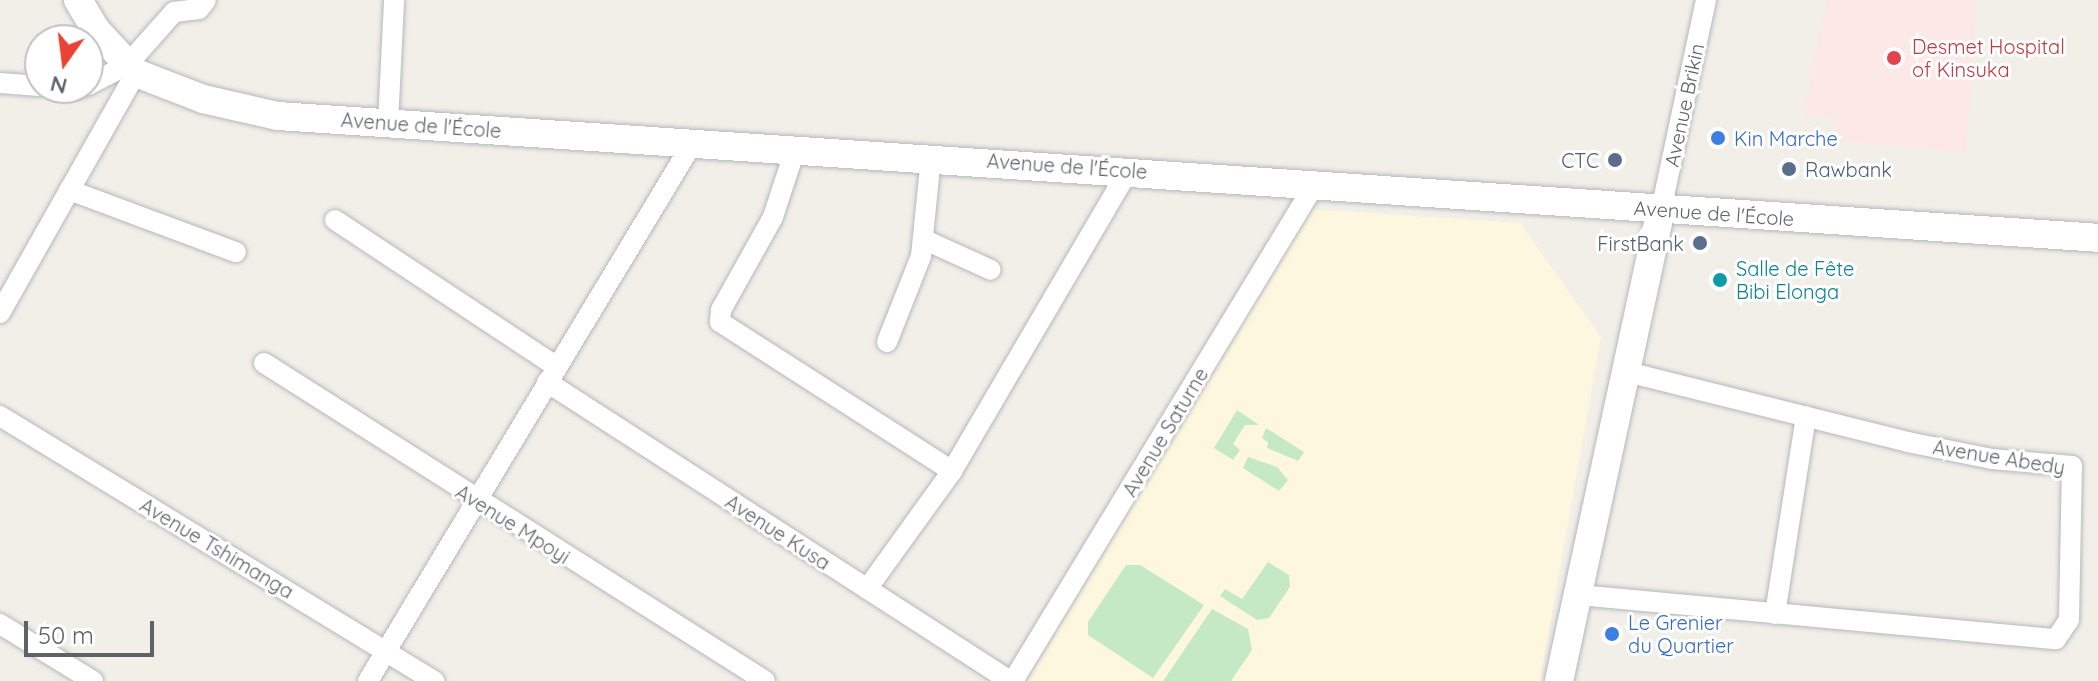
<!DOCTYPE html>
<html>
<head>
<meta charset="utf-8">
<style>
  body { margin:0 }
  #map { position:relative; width:2098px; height:681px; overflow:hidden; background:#f1efe8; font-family:Quicksand,sans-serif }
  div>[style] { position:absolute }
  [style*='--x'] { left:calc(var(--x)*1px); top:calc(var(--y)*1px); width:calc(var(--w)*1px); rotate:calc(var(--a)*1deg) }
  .commercial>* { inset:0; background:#fef7e0 }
  .medical>* { inset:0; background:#fce8e6 }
  .green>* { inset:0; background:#c5e8c5 }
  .roads { filter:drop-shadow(0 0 2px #b5b8bc) drop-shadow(0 0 2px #b5b8bc) }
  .street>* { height:20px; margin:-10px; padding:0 10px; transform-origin:10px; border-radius:10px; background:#fff }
  .secondary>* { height:28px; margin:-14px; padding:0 14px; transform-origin:14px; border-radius:14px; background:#fff }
  .dots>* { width:22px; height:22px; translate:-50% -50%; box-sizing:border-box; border:4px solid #fff; border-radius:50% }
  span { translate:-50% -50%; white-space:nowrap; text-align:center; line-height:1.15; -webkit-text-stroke:6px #fff; paint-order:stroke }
  .health-label { font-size:20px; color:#be3a42 }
  .left { translate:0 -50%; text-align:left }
  .street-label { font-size:20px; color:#5f6368 }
  .shop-label { font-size:20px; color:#366cbe }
  .service-label { font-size:20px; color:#4e5e75 }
  .right { translate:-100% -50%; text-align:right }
  .culture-label { font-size:20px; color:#0d838f }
  .north { position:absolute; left:24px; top:24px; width:80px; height:80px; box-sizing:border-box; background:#fff; border:2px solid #bfc1c3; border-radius:50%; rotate:194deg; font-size:22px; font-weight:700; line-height:32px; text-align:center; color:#5f6368 }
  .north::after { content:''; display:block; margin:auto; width:28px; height:36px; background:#ea4335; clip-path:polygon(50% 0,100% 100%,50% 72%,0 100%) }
  .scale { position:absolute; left:24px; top:621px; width:130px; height:36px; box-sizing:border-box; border:4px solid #5f6368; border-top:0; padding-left:10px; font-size:24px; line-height:28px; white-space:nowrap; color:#5f6368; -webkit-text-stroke:6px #fff; paint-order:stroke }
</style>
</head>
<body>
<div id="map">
  <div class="commercial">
    <div style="clip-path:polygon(1311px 209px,1520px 223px,1601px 337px,1540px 681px,1026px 681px)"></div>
  </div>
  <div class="medical">
    <div style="clip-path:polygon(1826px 0,1977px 0,1966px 153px,1839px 141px,1836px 118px,1803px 116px)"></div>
  </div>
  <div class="green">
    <div style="clip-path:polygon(1237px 410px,1259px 425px,1245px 425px,1233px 444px,1240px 450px,1233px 460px,1214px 448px)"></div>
    <div style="clip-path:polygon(1266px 428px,1304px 452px,1298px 461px,1267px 448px,1268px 442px,1262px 438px)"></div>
    <div style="clip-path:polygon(1248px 457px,1277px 467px,1288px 480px,1279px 491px,1243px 468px)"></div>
    <div style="clip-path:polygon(1268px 562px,1289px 575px,1290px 587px,1269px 618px,1257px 620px,1220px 596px,1225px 589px,1242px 599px)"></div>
    <div style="clip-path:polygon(1126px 565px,1140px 565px,1204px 605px,1153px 678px,1088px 635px,1088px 622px)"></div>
    <div style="clip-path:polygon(1212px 609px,1248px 629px,1252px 650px,1231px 681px,1163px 681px)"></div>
  </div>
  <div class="roads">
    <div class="street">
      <div style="--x:0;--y:83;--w:40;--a:4.3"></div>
      <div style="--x:88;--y:85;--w:44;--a:-27.1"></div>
      <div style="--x:127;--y:65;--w:71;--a:-48.4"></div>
      <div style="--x:174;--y:12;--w:25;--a:-7"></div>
      <div style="--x:199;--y:9;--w:11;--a:-52"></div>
      <div style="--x:62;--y:88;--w:19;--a:0"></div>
      <div style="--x:388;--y:124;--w:124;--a:-87.2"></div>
      <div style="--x:795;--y:150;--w:71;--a:108.2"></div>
      <div style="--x:773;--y:217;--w:107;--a:119.2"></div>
      <div style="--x:721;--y:310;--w:12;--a:95"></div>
      <div style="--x:720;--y:322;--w:276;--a:32.7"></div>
      <div style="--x:69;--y:190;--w:178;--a:20.4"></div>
      <div style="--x:1661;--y:210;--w:215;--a:-77.9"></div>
      <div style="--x:335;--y:220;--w:266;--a:33.5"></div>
      <div style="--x:925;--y:240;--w:72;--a:24.4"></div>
      <div style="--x:0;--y:313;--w:276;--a:-60.5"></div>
      <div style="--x:887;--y:342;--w:92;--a:-68.4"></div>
      <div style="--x:921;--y:256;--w:99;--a:-84.2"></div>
      <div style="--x:264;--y:363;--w:593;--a:32.4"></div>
      <div style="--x:547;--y:382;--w:551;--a:32.85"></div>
      <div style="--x:0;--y:416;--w:509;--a:31.41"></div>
      <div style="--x:867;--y:589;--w:145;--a:-54.2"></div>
      <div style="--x:952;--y:471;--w:348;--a:-59.6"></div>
      <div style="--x:1579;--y:595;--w:479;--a:5.3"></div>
      <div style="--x:2056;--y:639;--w:23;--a:-56"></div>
      <div style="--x:2069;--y:620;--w:154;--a:-88.9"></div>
      <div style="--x:2072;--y:466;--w:80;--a:-175"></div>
      <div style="--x:1992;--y:459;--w:86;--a:-168.6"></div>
      <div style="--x:1908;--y:442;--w:290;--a:-166"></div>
      <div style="--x:1775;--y:614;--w:200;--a:-81.1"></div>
      <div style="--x:0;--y:624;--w:109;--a:31.5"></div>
      <div style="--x:368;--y:681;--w:627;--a:-58.9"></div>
      <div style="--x:1013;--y:681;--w:584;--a:-58.73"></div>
    </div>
    <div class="secondary">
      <div style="--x:78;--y:0;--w:35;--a:59"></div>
      <div style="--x:96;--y:30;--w:59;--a:47.1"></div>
      <div style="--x:136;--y:73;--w:72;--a:21.2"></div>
      <div style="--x:203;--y:99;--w:77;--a:12.8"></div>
      <div style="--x:278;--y:116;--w:1824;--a:3.83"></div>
      <div style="--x:1559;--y:681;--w:482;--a:-77.8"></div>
    </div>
  </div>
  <div class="dots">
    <div style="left:1894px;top:58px;background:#e0444e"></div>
    <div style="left:1718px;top:138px;background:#3f7fe0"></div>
    <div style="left:1615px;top:160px;background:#5c6f8a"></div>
    <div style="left:1789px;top:169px;background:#5c6f8a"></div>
    <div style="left:1700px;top:243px;background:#5c6f8a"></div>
    <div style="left:1720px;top:280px;background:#0f9aa8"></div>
    <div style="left:1612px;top:634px;background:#3f7fe0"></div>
  </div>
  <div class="health-label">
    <span class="left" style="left:1912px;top:58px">Desmet Hospital<br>of Kinsuka</span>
  </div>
  <div class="street-label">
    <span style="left:1684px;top:105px;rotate:-78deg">Avenue Brikin</span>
    <span style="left:421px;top:125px;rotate:4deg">Avenue de l'École</span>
    <span style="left:1067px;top:166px;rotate:4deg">Avenue de l'École</span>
    <span style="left:1714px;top:213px;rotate:4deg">Avenue de l'École</span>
    <span style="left:1165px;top:432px;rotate:-59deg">Avenue Saturne</span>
    <span style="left:1999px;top:457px;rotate:9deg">Avenue Abedy</span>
    <span style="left:513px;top:524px;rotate:32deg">Avenue Mpoyi</span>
    <span style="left:778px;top:532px;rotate:33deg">Avenue Kusa</span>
    <span style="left:217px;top:548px;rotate:31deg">Avenue Tshimanga</span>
  </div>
  <div class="shop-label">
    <span class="left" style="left:1734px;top:138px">Kin Marche</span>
    <span class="left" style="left:1628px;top:634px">Le Grenier<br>du Quartier</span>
  </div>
  <div class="service-label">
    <span class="right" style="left:1599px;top:160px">CTC</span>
    <span class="left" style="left:1805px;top:169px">Rawbank</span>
    <span class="right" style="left:1684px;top:243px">FirstBank</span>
  </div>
  <div class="culture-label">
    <span class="left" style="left:1736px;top:280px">Salle de Fête<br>Bibi Elonga</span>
  </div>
  <div class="north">N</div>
  <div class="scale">50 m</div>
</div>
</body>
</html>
